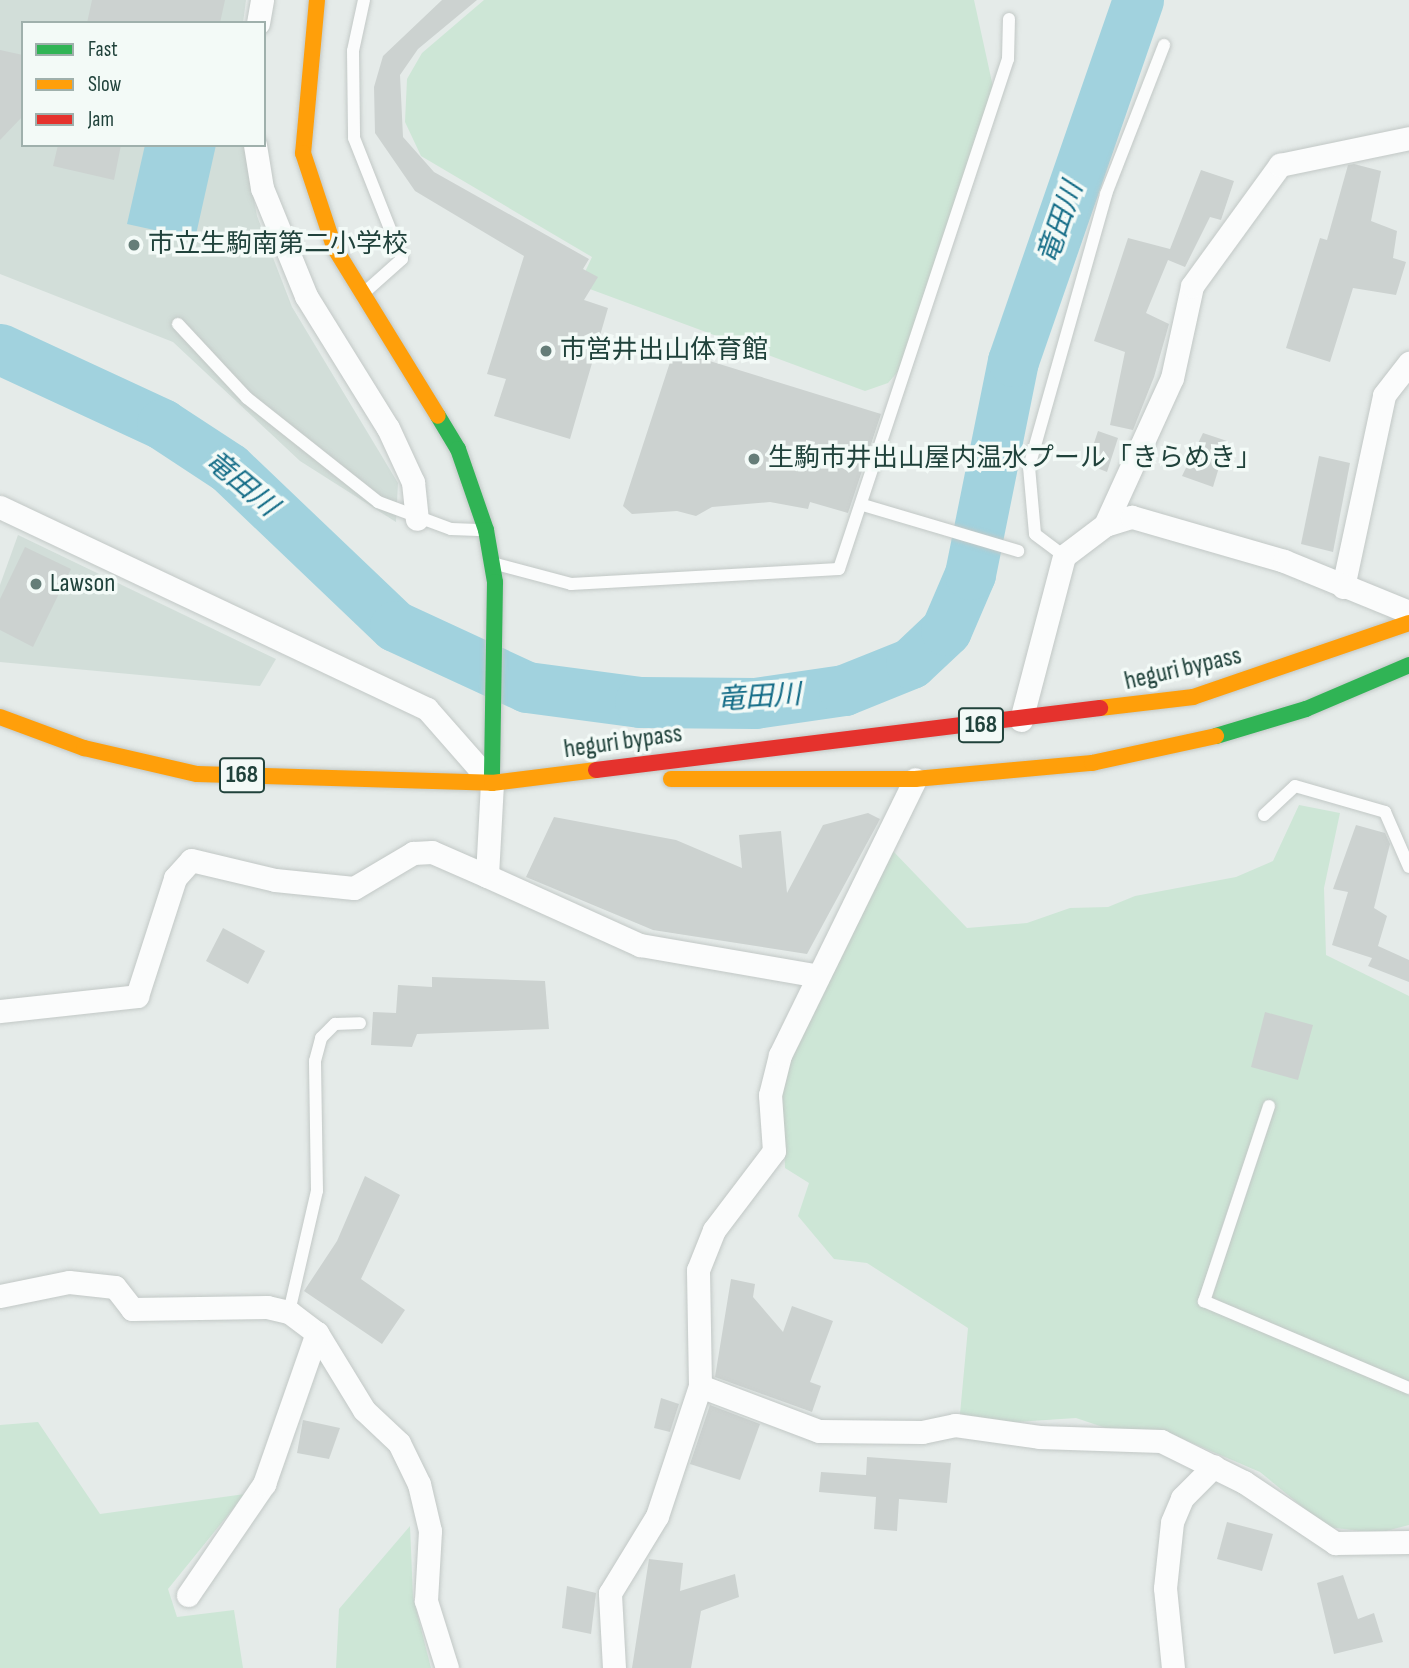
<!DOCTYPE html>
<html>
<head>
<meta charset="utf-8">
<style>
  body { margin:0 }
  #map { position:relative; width:1409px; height:1668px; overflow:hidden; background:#e5ebe9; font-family:"Sofia Sans Condensed","Noto Sans JP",sans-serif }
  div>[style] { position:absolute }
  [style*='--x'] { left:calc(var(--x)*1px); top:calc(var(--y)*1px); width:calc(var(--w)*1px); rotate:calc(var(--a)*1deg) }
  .built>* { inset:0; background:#d2ded9 }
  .green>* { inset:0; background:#cde6d6 }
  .water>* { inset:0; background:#a1d2de }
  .river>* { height:51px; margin:-25.5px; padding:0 25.5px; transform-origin:25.5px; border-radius:25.5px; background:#a1d2de }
  .building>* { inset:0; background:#ccd2d0 }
  .roads { filter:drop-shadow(0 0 2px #c2c8c6) drop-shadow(0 0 2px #c2c8c6) }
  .lane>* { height:12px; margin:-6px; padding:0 6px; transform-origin:6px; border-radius:6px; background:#fbfcfc }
  .street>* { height:23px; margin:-11.5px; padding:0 11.5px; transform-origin:11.5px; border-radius:11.5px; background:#fbfcfc }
  .fast>* { height:16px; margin:-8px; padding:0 8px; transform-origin:8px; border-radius:8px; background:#30b455 }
  .slow>* { height:16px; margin:-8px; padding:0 8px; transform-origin:8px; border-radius:8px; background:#ff9f0a }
  .jam>* { height:16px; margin:-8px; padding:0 8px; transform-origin:8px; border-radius:8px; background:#e5322d }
  .dots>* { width:19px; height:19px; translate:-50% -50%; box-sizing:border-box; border:4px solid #f3faf7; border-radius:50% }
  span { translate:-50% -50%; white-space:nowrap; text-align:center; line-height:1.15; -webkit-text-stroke:7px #f3faf7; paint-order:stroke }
  .shield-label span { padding:2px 5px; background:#f3faf7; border:2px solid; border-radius:5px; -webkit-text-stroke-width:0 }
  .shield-label { font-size:24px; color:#20423b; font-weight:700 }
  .poi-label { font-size:26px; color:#20423b }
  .left { translate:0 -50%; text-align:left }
  .street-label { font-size:26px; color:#20423b }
  .water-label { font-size:28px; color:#126b86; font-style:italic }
  .legend { position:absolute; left:21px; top:21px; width:245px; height:126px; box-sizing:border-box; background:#f3faf7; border:2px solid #9fb0ac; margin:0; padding:9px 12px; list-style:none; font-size:21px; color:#20423b }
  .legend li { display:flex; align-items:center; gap:14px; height:35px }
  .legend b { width:35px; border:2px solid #9fb0ac }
</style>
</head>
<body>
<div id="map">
  <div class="built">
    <div style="clip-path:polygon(0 0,246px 0,243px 23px,23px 23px,23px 145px,244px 145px,257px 216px,292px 307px,398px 483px,396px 522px,300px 461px,173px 342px,0 274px)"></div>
    <div style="clip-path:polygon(18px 535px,276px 659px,260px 686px,0 662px,0 585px)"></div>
  </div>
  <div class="green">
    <div style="clip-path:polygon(484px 0,974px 0,995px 96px,901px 368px,888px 383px,865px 391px,579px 285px,592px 257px,421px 156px,405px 122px,407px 79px,422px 53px)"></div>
    <div style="clip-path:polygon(1299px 805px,1340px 813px,1324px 888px,1326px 955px,1409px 996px,1409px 1525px,1378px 1533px,1327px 1527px,1260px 1472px,1164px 1431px,1115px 1431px,1076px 1418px,1001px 1423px,960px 1414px,968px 1328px,867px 1263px,834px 1259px,798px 1216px,809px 1183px,785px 1168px,782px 1087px,801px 1024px,892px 850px,967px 928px,1027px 923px,1070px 908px,1108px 907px,1135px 896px,1236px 877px,1273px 861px)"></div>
    <div style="clip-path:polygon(38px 1422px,100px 1514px,245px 1494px,168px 1589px,177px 1617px,234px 1610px,243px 1668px,0 1668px,0 1425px)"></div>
    <div style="clip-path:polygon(410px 1526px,413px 1597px,431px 1668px,336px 1668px,339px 1609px)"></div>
  </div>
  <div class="water">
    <div style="clip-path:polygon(145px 145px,216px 145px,195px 239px,127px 224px)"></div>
  </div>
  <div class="river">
    <div style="--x:0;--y:349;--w:179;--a:24.8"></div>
    <div style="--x:162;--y:424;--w:80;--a:33.3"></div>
    <div style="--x:229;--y:468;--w:229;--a:43.6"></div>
    <div style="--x:395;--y:626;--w:145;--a:24.8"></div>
    <div style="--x:527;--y:687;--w:114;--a:7.6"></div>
    <div style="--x:640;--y:702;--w:115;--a:0.5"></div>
    <div style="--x:755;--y:703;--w:90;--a:-8.3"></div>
    <div style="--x:844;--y:690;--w:72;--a:-21.9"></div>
    <div style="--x:911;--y:663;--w:48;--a:-43.3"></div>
    <div style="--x:946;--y:630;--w:61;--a:-66.8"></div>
    <div style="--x:970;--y:574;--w:217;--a:-78.6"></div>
    <div style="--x:1013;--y:361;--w:382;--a:-70.9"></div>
  </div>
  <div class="building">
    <div style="clip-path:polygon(92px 0,225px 0,220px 23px,87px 23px)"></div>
    <div style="clip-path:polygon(442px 0,477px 0,418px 49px,400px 75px,403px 137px,434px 172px,589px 259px,583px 269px,598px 277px,584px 300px,608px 308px,570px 439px,494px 416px,506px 379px,487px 374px,524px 256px,415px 191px,375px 133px,374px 87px,383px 56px)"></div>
    <div style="clip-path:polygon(0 50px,23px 55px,23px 116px,0 140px)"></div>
    <div style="clip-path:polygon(58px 145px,121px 145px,114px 180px,53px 166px)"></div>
    <div style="clip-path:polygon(1354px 164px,1381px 171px,1371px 221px,1397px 231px,1393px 258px,1406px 262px,1396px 295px,1353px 288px,1330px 362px,1286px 348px,1320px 238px,1327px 240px,1348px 165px)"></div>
    <div style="clip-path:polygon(1201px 170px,1234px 181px,1221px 220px,1210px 217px,1185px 267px,1168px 260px,1146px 313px,1169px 324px,1154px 377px,1133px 430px,1110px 425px,1125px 352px,1094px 341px,1128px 238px,1170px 249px)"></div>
    <div style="clip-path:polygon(674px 350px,881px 414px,848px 513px,810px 502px,808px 509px,770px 502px,712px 507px,696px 516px,677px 511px,632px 514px,623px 506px)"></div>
    <div style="clip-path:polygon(1098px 431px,1118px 438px,1107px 472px,1087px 464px)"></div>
    <div style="clip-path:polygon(1203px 433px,1227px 441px,1213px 487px,1182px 476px)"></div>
    <div style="clip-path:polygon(1319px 456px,1350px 463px,1333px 552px,1301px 544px)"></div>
    <div style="clip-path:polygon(25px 547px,71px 569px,33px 647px,0 630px,0 599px)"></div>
    <div style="clip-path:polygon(868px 813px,880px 819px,807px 954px,653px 930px,526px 877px,554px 817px,676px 840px,742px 868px,739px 835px,781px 831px,787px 893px,823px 825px)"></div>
    <div style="clip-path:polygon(1356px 825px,1385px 833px,1390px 844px,1374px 908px,1387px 916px,1378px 946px,1409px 960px,1409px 982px,1368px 966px,1372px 958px,1332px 945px,1348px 892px,1333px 889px)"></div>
    <div style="clip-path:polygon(223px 928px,265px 951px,248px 984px,206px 961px)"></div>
    <div style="clip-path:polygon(432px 977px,545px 981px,549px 1029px,417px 1034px,412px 1047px,371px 1045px,373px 1012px,396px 1013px,398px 985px,432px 987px)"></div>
    <div style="clip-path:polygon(1265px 1012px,1313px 1025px,1298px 1080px,1251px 1067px)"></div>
    <div style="clip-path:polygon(365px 1176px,400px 1195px,361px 1279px,405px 1310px,382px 1344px,304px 1291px,337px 1241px)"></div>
    <div style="clip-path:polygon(731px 1279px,755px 1284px,753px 1297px,783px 1332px,792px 1306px,833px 1321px,810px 1382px,821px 1386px,812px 1412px,715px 1377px)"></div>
    <div style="clip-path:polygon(661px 1398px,679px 1404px,670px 1432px,654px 1428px)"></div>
    <div style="clip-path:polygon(710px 1405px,760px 1424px,740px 1480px,690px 1464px)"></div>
    <div style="clip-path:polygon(303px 1420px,340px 1428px,329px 1459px,297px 1453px)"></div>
    <div style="clip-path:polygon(867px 1457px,951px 1463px,947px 1503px,899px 1499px,897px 1531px,874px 1529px,876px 1497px,819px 1492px,821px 1472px,866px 1475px)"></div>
    <div style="clip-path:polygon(1227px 1522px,1273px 1534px,1262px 1571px,1217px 1559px)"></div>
    <div style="clip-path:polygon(649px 1559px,683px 1563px,680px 1591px,735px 1574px,739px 1597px,701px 1611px,691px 1668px,632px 1668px)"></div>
    <div style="clip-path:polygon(1343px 1575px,1358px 1619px,1374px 1613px,1383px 1642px,1334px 1654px,1317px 1583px)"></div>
    <div style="clip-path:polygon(567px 1586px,596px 1593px,591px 1634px,562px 1628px)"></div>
  </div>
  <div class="roads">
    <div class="lane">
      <div style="--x:364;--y:0;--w:52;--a:102.2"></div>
      <div style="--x:353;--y:51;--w:87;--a:89.3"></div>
      <div style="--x:354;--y:138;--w:130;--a:68.4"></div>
      <div style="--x:402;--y:259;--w:50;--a:138.3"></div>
      <div style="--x:178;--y:324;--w:101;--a:47"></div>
      <div style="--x:247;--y:398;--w:167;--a:38.4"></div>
      <div style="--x:378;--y:502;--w:78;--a:20.3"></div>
      <div style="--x:451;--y:529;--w:34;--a:2"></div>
      <div style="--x:863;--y:505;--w:162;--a:16.5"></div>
      <div style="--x:1064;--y:556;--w:36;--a:-143"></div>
      <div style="--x:1035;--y:534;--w:67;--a:-95.1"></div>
      <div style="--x:1029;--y:467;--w:284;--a:-74.2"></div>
      <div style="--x:1106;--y:194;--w:160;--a:-68.7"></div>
      <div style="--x:496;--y:564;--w:78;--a:14.9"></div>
      <div style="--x:571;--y:584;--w:268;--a:-3.2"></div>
      <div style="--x:839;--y:569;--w:537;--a:-71.67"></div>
      <div style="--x:1008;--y:59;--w:40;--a:-88.6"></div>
      <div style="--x:1264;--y:815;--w:42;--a:-43.1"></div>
      <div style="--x:1295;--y:786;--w:94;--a:16.1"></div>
      <div style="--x:1385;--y:812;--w:60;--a:66.4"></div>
      <div style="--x:1269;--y:1106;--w:206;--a:108.4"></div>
      <div style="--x:1204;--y:1301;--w:223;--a:23"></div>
      <div style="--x:289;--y:1312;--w:124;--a:-77"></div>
      <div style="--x:317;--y:1191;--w:130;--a:-90.9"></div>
      <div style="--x:315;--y:1061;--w:24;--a:-75"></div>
      <div style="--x:321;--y:1038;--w:20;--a:-45"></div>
      <div style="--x:335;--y:1024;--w:25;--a:-2"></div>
    </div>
    <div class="street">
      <div style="--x:258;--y:23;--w:23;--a:-80"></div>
      <div style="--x:255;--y:145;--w:44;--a:80.8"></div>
      <div style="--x:262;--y:188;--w:117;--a:67.8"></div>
      <div style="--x:306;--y:296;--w:155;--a:58.2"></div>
      <div style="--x:388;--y:428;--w:60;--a:65.2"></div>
      <div style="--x:413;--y:482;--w:37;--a:84"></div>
      <div style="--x:0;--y:507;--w:472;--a:25.3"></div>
      <div style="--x:427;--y:709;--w:98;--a:48.7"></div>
      <div style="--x:492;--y:783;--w:93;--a:93.1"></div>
      <div style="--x:487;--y:876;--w:168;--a:24.3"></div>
      <div style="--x:640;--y:945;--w:177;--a:9.8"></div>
      <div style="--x:1105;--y:525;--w:162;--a:-65.5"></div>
      <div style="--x:1172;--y:378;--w:94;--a:-77.7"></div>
      <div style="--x:1192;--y:286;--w:150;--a:-54"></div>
      <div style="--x:1280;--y:165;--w:132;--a:-11.8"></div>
      <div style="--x:1343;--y:587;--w:196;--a:-77.9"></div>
      <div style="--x:1384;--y:395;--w:41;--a:-52"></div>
      <div style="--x:1021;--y:720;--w:170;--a:-75.3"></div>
      <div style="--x:1064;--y:556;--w:51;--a:-37.1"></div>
      <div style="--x:1105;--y:525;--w:28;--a:-17"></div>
      <div style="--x:1132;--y:517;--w:158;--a:16.1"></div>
      <div style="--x:1284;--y:561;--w:135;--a:22.2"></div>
      <div style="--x:0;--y:1011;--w:138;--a:-6.2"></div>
      <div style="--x:137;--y:996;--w:124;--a:-72.1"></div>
      <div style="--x:175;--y:878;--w:24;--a:-48"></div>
      <div style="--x:191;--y:860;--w:86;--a:13.4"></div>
      <div style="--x:275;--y:880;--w:79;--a:5.8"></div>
      <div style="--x:354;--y:888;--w:69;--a:-30.7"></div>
      <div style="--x:413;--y:853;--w:19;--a:-3"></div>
      <div style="--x:432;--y:852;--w:60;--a:23.6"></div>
      <div style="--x:0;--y:1296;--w:70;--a:-11.5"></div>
      <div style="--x:69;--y:1282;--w:46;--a:6.2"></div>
      <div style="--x:115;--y:1287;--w:28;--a:52"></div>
      <div style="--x:132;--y:1309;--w:135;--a:-0.8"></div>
      <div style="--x:267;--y:1307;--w:23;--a:13"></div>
      <div style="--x:289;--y:1312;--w:35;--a:37"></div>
      <div style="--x:317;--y:1333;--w:90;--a:58.6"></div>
      <div style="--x:364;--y:1410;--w:48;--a:43.3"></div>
      <div style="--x:399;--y:1443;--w:46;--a:64"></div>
      <div style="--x:419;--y:1484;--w:48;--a:76.8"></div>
      <div style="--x:430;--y:1531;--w:70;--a:93.3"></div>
      <div style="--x:426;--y:1601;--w:70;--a:72.6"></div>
      <div style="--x:700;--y:1386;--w:127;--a:20.7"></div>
      <div style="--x:819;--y:1431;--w:103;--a:0.6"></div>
      <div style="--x:922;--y:1432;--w:34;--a:-12"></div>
      <div style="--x:955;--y:1425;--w:85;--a:8.1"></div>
      <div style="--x:1039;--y:1437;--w:122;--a:1.9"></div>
      <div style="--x:1161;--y:1441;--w:93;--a:26.3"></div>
      <div style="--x:1244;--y:1482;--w:110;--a:33.8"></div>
      <div style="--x:1335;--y:1543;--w:74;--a:-0.8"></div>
      <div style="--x:188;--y:1595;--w:135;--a:-55.6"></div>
      <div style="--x:264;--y:1484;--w:160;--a:-70.7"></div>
      <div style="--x:614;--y:1668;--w:75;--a:-93.1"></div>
      <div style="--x:610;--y:1593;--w:90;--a:-58.6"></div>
      <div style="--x:657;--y:1516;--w:137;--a:-71.7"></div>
      <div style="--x:700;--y:1386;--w:116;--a:-91"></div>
      <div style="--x:698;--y:1270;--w:43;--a:-68.2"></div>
      <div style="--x:714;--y:1230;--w:99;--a:-52.8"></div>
      <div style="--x:774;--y:1151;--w:56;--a:-94.1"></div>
      <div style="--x:770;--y:1095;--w:41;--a:-76"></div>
      <div style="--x:780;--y:1055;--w:307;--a:-63.9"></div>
      <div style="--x:1173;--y:1668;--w:80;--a:-95.7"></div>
      <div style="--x:1165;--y:1588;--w:66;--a:-83.9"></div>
      <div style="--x:1172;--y:1522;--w:26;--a:-67"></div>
      <div style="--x:1182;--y:1498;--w:45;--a:-45"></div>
    </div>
    <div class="fast">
      <div style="--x:438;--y:416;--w:39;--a:59"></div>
      <div style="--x:458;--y:449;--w:86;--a:70.9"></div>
      <div style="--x:486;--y:530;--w:53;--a:80.2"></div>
      <div style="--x:495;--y:582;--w:201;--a:90.9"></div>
      <div style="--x:1216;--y:736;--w:94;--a:-16.7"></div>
      <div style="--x:1306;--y:709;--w:112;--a:-23.1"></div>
    </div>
    <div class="slow">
      <div style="--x:317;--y:0;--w:154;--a:95.2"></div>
      <div style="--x:303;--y:153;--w:99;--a:71.7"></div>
      <div style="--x:334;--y:247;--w:198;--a:58.4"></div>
      <div style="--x:1100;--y:708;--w:94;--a:-6.7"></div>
      <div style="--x:1193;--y:697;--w:228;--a:-18.9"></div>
      <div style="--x:0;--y:717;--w:90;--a:20.3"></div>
      <div style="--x:84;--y:748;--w:116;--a:13"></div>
      <div style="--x:197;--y:774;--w:295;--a:1.7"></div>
      <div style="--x:492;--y:783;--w:105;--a:-7.1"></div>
      <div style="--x:671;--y:779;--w:244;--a:0"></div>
      <div style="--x:915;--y:779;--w:178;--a:-5.2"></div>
      <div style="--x:1092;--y:763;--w:127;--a:-12.3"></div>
    </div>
    <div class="jam">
      <div style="--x:596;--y:770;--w:508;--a:-7.01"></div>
    </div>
  </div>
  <div class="dots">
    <div style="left:134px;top:245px;background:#657d78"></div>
    <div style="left:546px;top:351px;background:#657d78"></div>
    <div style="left:754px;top:459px;background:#657d78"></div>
    <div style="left:36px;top:584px;background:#657d78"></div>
  </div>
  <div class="shield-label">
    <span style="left:981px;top:725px">168</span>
    <span style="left:242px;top:775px">168</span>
  </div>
  <div class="poi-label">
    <span class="left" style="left:148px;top:245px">市立生駒南第二小学校</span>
    <span class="left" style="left:560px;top:351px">市営井出山体育館</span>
    <span class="left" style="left:768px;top:459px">生駒市井出山屋内温水プール「きらめき」</span>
    <span class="left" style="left:50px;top:584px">Lawson</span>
  </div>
  <div class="street-label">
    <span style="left:1183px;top:669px;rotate:-13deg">heguri bypass</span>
    <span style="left:623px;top:742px;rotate:-8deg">heguri bypass</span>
  </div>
  <div class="water-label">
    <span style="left:1061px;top:223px;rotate:-71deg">竜田川</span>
    <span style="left:241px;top:484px;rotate:40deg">竜田川</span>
    <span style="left:759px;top:698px;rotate:-4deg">竜田川</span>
  </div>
  <ul class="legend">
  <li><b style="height:9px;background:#30b455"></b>Fast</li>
  <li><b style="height:9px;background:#ff9f0a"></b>Slow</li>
  <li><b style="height:9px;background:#e5322d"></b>Jam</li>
  </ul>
</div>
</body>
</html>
